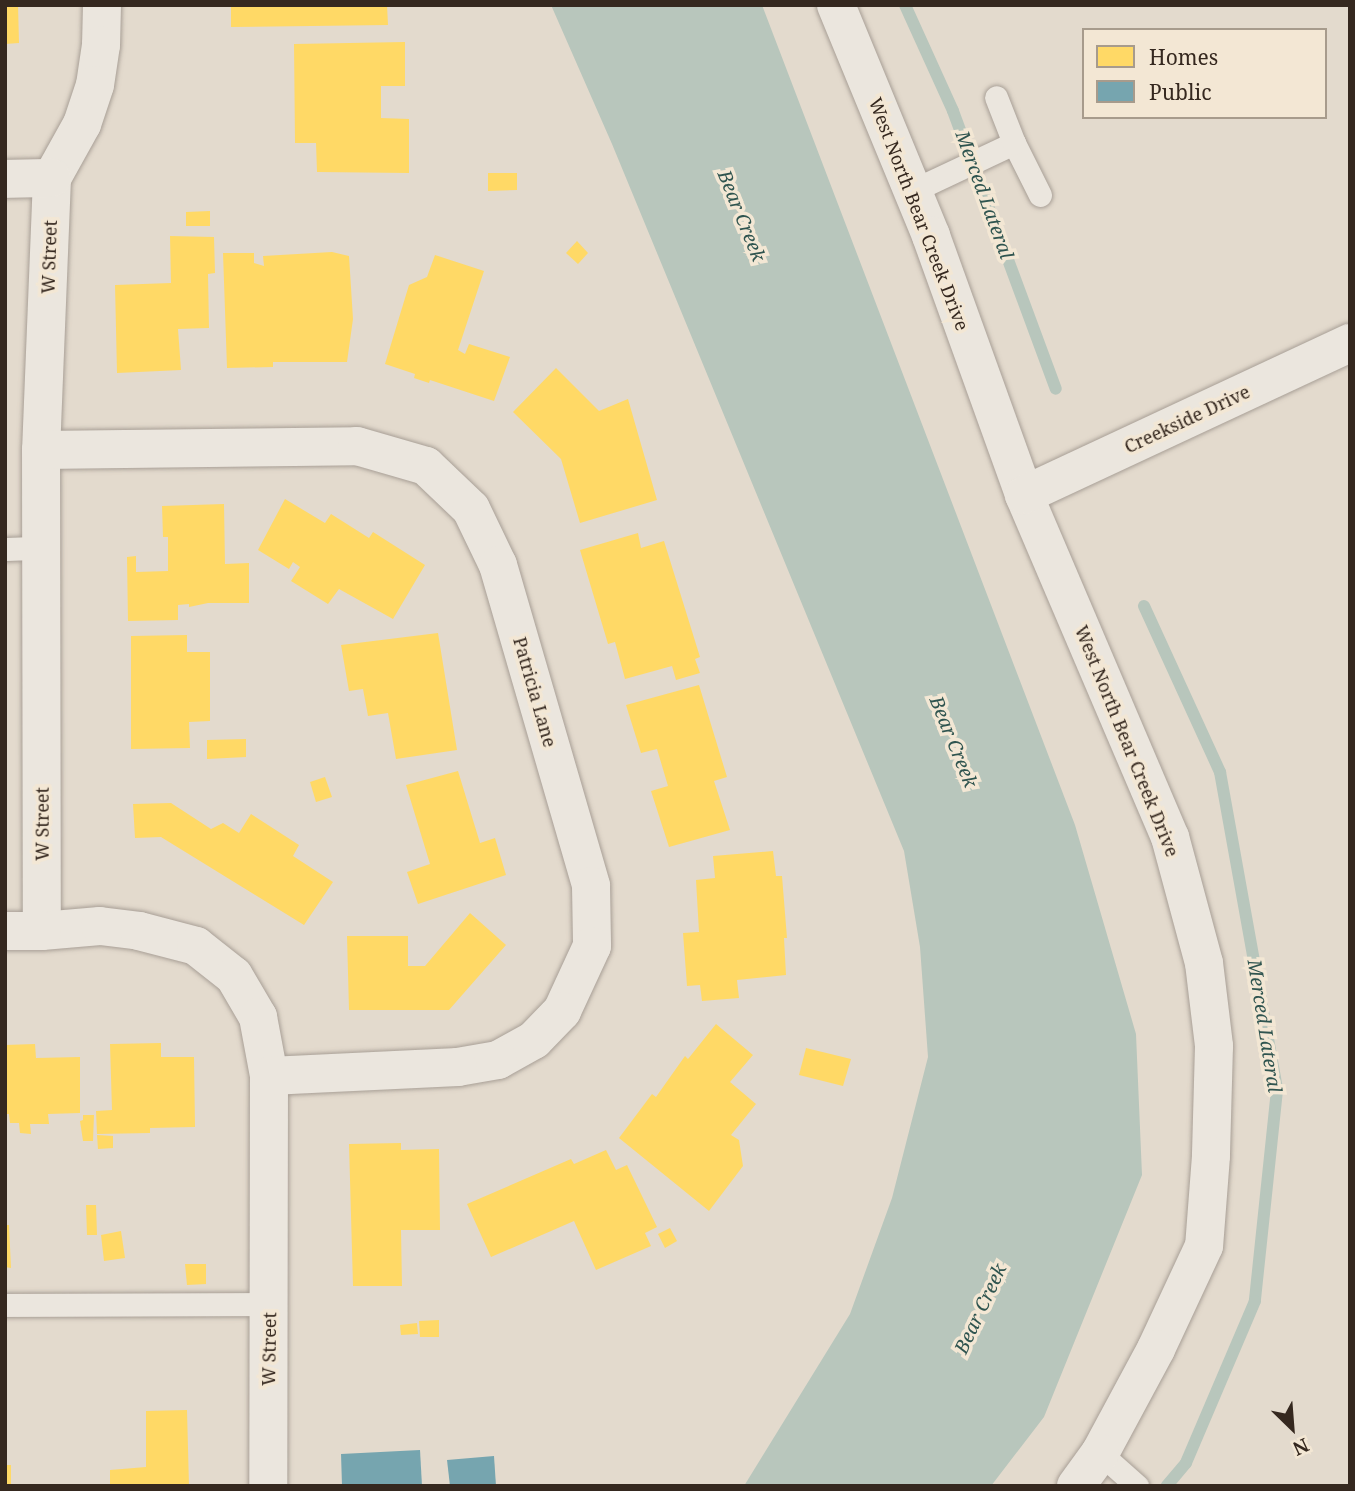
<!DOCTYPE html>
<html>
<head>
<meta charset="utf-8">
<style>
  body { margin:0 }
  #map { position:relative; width:1355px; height:1491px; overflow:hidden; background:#e3dacd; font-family:"Noto Serif",serif }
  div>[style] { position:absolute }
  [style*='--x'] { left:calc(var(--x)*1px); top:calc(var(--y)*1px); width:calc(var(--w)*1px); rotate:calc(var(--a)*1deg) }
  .water>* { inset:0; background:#b8c6bc }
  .homes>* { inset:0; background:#ffd966 }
  .public>* { inset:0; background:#76a5af }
  .stream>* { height:12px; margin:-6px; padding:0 6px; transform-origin:6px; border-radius:6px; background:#b8c6bc }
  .roads { filter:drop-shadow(0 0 2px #a89f96) drop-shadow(0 0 2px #a89f96) }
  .lane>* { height:23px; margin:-11.5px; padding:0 11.5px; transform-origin:11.5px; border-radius:11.5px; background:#ebe6de }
  .street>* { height:38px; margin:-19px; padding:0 19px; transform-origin:19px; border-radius:19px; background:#ebe6de }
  span { translate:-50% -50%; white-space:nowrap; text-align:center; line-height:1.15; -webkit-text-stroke:7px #f3e7d4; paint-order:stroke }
  .street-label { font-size:18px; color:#35281f }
  .water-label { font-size:19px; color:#2f544f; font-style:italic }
  .frame { position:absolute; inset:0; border:7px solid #35281f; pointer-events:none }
  .legend { position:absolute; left:1082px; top:28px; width:245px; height:91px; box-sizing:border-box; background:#f3e7d4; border:2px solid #a79b8c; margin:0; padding:9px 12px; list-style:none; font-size:21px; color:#35281f }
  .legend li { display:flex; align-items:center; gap:14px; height:35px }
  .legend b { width:35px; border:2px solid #a79b8c }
  .north { position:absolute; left:1257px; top:1393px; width:70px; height:70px; -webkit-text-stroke:5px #f3e7d4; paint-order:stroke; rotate:155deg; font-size:19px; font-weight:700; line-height:28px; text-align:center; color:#35281f }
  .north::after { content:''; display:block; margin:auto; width:24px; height:32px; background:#35281f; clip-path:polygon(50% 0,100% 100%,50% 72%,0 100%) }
</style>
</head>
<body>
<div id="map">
  <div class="water">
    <div style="clip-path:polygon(551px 5px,762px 5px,1075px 825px,1136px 1034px,1142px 1175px,1044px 1417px,991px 1486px,744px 1486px,850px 1314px,892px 1198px,928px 1057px,920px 947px,904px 851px,612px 144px)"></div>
  </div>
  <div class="homes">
    <div style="clip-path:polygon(5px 5px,18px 5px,19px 43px,5px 44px)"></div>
    <div style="clip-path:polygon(231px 5px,387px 5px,388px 25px,231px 27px)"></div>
    <div style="clip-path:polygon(405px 42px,405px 86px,381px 86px,381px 118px,409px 119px,409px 173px,317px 172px,316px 143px,295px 143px,294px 44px)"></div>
    <div style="clip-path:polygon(488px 173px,517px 173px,517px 190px,488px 191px)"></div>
    <div style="clip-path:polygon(210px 211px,210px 226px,186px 226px,186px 212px)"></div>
    <div style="clip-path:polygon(170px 236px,214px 237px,215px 273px,208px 274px,209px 328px,178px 329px,181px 370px,117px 373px,115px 285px,171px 283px)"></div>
    <div style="clip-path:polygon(577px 241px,588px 253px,578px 264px,566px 253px)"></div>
    <div style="clip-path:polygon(332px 252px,349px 256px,353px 319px,347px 362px,273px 362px,273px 367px,227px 368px,223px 253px,254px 253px,254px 263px,264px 266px,263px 256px)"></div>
    <div style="clip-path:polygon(435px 255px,484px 271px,458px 350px,465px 354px,469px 344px,510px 357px,494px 401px,430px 380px,429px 383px,414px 378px,415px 374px,385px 364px,409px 285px,427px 277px)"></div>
    <div style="clip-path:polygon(556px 368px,599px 411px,628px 399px,657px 500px,580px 523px,561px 459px,513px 412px)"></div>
    <div style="clip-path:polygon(285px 499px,325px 523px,331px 514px,369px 538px,373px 532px,425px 565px,393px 619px,339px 589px,328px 604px,291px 581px,300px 567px,293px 562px,289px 569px,258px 550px)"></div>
    <div style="clip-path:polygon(224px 504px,225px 564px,249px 563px,249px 603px,208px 603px,189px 607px,189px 604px,178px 605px,178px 620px,128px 621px,127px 557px,136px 556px,136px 572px,168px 571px,168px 537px,163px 537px,162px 506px)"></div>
    <div style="clip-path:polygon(638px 533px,641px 548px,664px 541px,700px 657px,695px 659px,700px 673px,676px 680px,672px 666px,625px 679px,615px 642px,608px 644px,580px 550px)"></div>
    <div style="clip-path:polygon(438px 633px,457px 750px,396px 759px,388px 713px,368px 716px,363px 689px,349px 691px,341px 645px)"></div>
    <div style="clip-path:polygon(187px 635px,187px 652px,210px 652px,210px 721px,189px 722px,190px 748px,131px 749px,131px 636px)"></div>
    <div style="clip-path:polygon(699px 685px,727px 777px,714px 781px,730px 830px,669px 847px,651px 791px,668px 786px,657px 749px,641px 753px,626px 705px)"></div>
    <div style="clip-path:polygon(246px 739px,246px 757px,207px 759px,207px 740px)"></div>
    <div style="clip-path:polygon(458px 771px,480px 843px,495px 838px,506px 875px,418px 904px,407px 872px,430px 864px,406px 785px)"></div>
    <div style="clip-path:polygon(325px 777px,332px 797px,316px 802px,310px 782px)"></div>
    <div style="clip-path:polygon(171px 803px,211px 829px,223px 823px,239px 833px,251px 814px,299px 845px,293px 856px,333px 882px,304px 925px,161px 837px,135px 838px,133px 804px)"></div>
    <div style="clip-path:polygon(773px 851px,776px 876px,782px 876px,787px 938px,784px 938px,786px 975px,737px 980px,739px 998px,702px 1001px,700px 985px,687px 986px,683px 933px,699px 932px,696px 880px,715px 878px,713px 856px)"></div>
    <div style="clip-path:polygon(470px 913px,506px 945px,449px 1010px,349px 1010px,347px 936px,408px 936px,408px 966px,425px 966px)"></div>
    <div style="clip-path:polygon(716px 1024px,753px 1055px,730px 1082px,756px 1104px,731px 1135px,739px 1140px,743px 1166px,709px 1211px,619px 1138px,652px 1094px,656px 1097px,685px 1056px,688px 1059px)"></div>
    <div style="clip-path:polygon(161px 1043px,161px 1057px,194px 1057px,195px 1127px,150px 1128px,150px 1133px,97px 1134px,96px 1111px,112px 1110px,110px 1044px)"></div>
    <div style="clip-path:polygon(35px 1044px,36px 1058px,80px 1057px,80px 1113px,48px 1114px,49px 1124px,30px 1124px,31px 1134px,20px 1133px,19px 1123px,10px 1123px,9px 1114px,5px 1114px,5px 1045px)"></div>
    <div style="clip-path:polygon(806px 1048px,851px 1059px,843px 1086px,799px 1075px)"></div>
    <div style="clip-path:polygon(83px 1115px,94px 1115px,93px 1141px,83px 1141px,80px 1121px,83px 1120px)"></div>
    <div style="clip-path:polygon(97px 1135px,113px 1136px,113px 1148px,98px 1149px)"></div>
    <div style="clip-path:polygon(401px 1143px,401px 1150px,439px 1149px,440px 1230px,401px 1230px,402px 1286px,353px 1286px,349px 1144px)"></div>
    <div style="clip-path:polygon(606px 1150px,616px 1170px,627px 1165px,657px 1227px,645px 1233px,651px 1246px,596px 1270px,574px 1221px,491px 1257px,467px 1204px,571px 1159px,574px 1164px)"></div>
    <div style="clip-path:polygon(86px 1205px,96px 1205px,97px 1235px,87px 1235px)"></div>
    <div style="clip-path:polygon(5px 1225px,9px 1225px,11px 1268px,5px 1267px)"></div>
    <div style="clip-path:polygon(670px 1228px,677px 1241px,665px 1248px,658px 1234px)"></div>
    <div style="clip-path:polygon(121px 1231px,125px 1258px,104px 1261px,101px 1235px)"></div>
    <div style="clip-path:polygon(185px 1264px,206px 1264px,206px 1284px,187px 1285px)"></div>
    <div style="clip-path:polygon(439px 1320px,439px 1337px,420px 1337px,419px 1321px)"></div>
    <div style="clip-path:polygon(417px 1323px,418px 1334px,401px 1335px,400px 1325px)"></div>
    <div style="clip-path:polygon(187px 1410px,189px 1486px,110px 1486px,110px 1470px,146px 1467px,146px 1411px)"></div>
    <div style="clip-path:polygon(5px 1465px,11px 1465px,11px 1486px,5px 1486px)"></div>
  </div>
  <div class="public">
    <div style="clip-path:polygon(420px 1450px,422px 1486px,342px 1486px,341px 1454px)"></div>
    <div style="clip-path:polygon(494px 1456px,496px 1486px,450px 1486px,447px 1460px)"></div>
  </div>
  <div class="stream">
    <div style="--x:905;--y:5;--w:116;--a:65.6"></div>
    <div style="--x:953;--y:111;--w:296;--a:69.7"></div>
    <div style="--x:1144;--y:606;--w:183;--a:65.4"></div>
    <div style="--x:1220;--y:772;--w:323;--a:79.8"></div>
    <div style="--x:1277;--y:1090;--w:212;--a:96"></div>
    <div style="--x:1255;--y:1301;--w:176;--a:113.1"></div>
    <div style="--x:1186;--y:1463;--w:30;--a:130"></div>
  </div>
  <div class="roads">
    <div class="lane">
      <div style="--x:1014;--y:143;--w:58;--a:63.4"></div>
      <div style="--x:912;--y:191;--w:113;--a:-25.2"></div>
      <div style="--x:1014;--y:143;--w:49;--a:-111.4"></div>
      <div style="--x:5;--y:549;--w:36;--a:-2"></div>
      <div style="--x:5;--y:1305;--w:264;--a:-0.2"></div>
      <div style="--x:1100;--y:1453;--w:50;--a:41.7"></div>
    </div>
    <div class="street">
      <div style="--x:102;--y:5;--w:40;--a:91.4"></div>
      <div style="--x:101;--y:45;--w:40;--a:98.5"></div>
      <div style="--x:95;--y:85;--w:41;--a:108.4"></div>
      <div style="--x:82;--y:124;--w:62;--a:119.1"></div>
      <div style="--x:52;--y:178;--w:272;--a:92.3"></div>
      <div style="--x:41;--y:450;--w:481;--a:89.9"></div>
      <div style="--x:42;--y:931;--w:58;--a:-4.9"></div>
      <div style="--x:100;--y:926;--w:39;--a:7"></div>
      <div style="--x:139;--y:931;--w:59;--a:14.7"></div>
      <div style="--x:196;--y:946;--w:48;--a:38.3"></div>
      <div style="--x:234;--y:976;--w:48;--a:59.7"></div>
      <div style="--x:258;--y:1017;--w:60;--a:79.4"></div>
      <div style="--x:269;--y:1076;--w:410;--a:90.1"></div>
      <div style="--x:836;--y:5;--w:250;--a:67.6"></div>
      <div style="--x:931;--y:236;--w:275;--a:70.2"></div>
      <div style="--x:1024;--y:495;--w:372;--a:66.9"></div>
      <div style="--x:1170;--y:837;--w:131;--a:74.9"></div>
      <div style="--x:1204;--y:963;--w:84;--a:83.1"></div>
      <div style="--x:1214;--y:1046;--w:110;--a:91.6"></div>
      <div style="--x:1211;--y:1156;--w:90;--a:94.4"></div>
      <div style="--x:1204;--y:1246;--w:114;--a:115"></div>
      <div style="--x:1156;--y:1349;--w:118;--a:118.3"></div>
      <div style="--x:1100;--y:1453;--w:41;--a:126"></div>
      <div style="--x:5;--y:179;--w:47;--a:-1.2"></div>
      <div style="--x:41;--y:450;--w:316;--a:-0.7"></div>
      <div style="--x:357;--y:446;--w:72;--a:16.2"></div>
      <div style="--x:426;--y:466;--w:62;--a:43.7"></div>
      <div style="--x:471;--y:509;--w:62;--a:64.3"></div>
      <div style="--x:498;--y:565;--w:334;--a:73.8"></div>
      <div style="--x:591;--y:886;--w:60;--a:89"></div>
      <div style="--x:592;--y:946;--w:72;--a:114.8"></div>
      <div style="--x:562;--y:1011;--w:40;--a:134"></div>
      <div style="--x:534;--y:1040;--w:41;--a:150.9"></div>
      <div style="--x:498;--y:1060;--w:41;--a:170.1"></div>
      <div style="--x:458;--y:1067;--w:189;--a:177.3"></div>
      <div style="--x:1024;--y:495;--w:360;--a:-25"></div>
      <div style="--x:5;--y:931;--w:37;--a:0"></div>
    </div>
  </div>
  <div class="street-label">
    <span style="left:919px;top:214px;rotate:69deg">West North Bear Creek Drive</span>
    <span style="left:49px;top:257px;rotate:-88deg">W Street</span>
    <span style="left:1187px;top:419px;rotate:-25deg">Creekside Drive</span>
    <span style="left:535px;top:692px;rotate:74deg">Patricia Lane</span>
    <span style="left:1127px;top:741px;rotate:68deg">West North Bear Creek Drive</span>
    <span style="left:42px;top:824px;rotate:-90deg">W Street</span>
    <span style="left:269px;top:1349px;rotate:-89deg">W Street</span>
  </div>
  <div class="water-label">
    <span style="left:984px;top:195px;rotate:70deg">Merced Lateral</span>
    <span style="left:741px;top:216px;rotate:68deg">Bear Creek</span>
    <span style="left:953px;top:742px;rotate:68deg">Bear Creek</span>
    <span style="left:1264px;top:1026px;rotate:81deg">Merced Lateral</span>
    <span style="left:981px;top:1309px;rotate:-65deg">Bear Creek</span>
  </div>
  <div class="frame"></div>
  <ul class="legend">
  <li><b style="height:19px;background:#ffd966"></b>Homes</li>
  <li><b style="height:19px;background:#76a5af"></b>Public</li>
  </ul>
  <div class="north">N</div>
</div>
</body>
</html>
